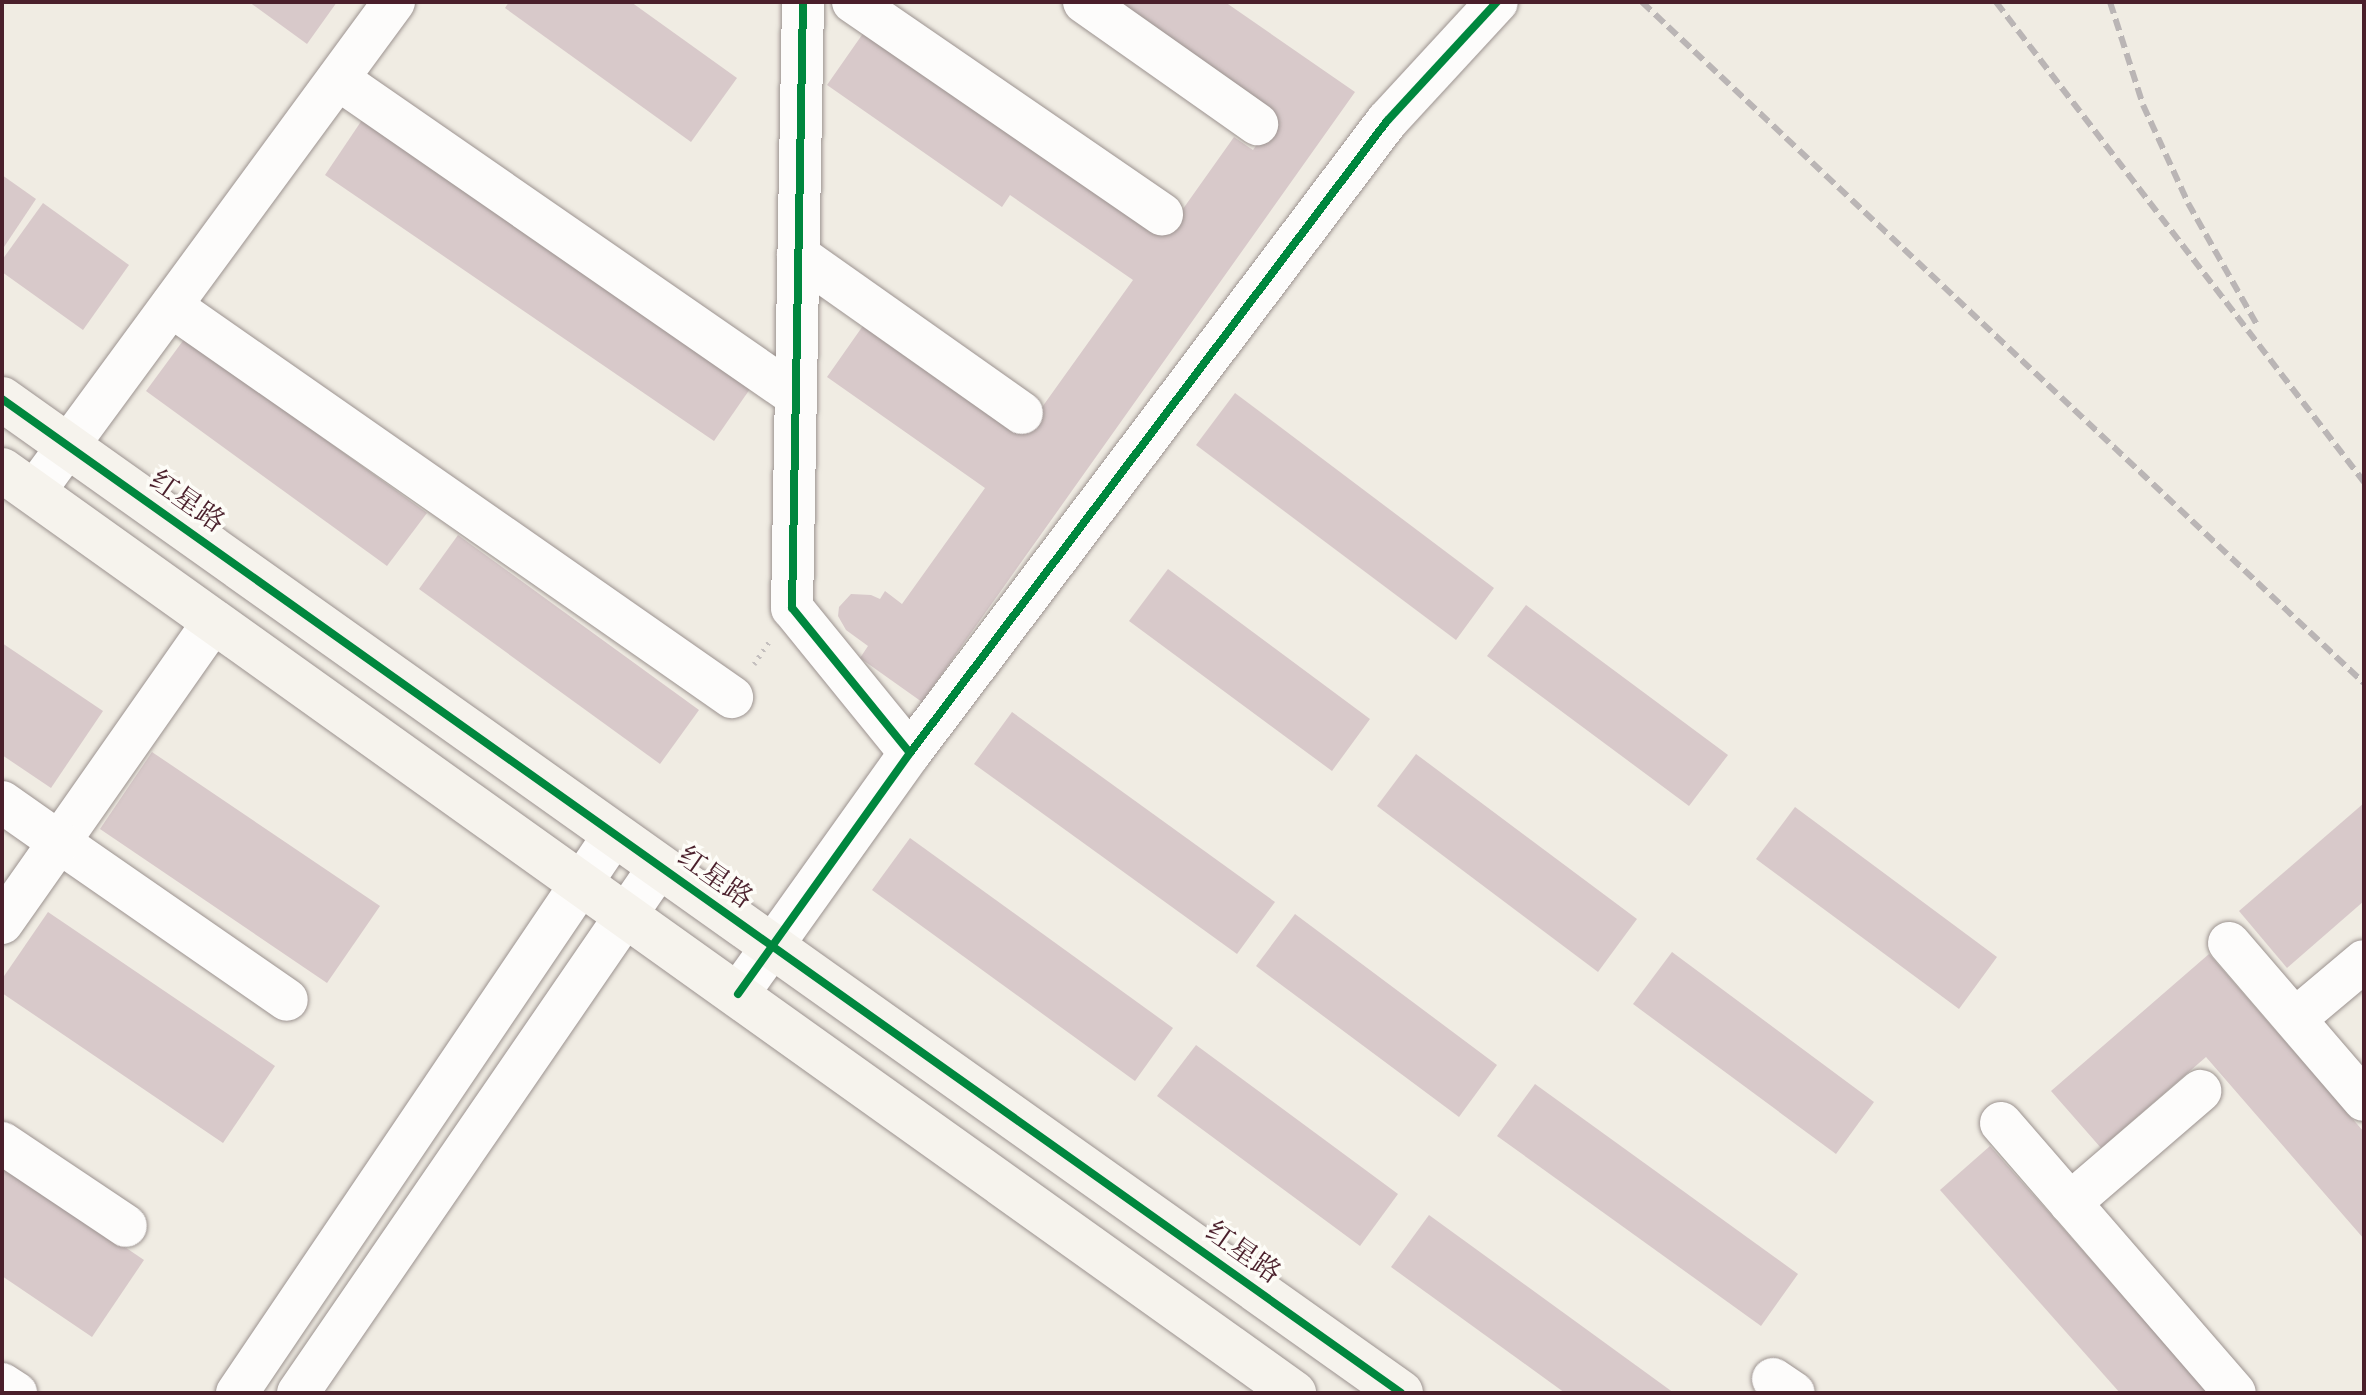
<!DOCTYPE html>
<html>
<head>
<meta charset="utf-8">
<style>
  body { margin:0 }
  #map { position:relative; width:2366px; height:1395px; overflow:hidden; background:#f0ece3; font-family:"Sorts Mill Goudy","Noto Serif SC",serif }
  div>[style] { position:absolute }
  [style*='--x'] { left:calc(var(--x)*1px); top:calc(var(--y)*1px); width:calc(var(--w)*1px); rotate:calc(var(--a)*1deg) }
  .building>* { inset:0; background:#d8c9ca }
  .path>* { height:5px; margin-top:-2.5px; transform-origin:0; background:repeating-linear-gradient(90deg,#c4bfbe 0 2px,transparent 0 8px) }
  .roads { filter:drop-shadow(0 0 2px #9c9390) drop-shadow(0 0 2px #9c9390) }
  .street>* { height:42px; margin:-21px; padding:0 21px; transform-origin:21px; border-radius:21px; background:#fdfcfb }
  .secondary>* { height:44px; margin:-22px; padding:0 22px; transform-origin:22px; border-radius:22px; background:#f6f3ed }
  .rail>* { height:6px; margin-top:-3px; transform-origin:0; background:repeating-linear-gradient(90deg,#bab5b5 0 12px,transparent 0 18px) }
  .cycleway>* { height:8px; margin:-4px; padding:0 4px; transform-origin:4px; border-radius:4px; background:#00873e }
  span { translate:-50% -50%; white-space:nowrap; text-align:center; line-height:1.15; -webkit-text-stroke:7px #fdfcf7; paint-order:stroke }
  .street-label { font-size:28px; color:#4a1f2b }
  .frame { position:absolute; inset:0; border:4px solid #4a1f2b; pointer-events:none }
</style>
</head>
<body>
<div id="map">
  <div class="building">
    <div style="clip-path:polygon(249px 2px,337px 2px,307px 44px)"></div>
    <div style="clip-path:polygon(509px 2px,631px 2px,737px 78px,691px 142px,505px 8px)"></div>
    <div style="clip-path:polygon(1103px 2px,1225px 2px,1355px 92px,922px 702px,860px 658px,868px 646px,846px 630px,838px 616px,839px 607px,851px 594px,871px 595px,880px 599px,885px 591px,902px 604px,985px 488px,827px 377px,867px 320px,1025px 431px,1133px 280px,1010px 195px,1002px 207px,827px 85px,864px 32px,1168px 230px,1234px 137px,1253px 150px,1273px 121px)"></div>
    <div style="clip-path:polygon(362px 120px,752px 386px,714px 441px,325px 175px)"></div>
    <div style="clip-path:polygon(2px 175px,36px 199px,2px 250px)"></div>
    <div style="clip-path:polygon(43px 203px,129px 265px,83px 330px,2px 272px,2px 260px)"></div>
    <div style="clip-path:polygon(185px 338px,427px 513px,387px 566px,146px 391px)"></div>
    <div style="clip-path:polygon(1235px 393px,1494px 588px,1456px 640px,1196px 445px)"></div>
    <div style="clip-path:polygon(458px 535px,699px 710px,660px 764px,419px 589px)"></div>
    <div style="clip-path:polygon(1168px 569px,1370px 719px,1332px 771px,1129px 621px)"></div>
    <div style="clip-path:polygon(1526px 605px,1728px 755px,1689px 806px,1487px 656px)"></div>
    <div style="clip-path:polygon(2px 643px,103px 711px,51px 788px,2px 755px)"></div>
    <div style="clip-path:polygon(1012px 712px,1275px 902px,1237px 954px,974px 764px)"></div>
    <div style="clip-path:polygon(152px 752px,380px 906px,327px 983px,100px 829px)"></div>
    <div style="clip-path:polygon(1416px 754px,1637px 919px,1598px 972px,1377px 806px)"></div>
    <div style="clip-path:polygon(2364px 803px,2364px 901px,2287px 968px,2239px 911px)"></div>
    <div style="clip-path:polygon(1795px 807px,1997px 957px,1959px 1009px,1756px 859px)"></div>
    <div style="clip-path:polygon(910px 838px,1173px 1028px,1135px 1081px,872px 890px)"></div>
    <div style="clip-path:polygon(48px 912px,275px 1066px,223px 1143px,2px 993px,2px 979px)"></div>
    <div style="clip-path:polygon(1295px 914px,1497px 1065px,1459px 1117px,1256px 966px)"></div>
    <div style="clip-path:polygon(1672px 952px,1874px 1102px,1836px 1154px,1633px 1004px)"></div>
    <div style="clip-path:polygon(2209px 954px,2364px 1132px,2364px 1239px,2206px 1057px,2101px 1148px,2051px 1091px)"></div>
    <div style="clip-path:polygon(1196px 1045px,1398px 1194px,1360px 1246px,1157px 1096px)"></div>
    <div style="clip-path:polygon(1535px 1084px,1798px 1274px,1761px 1326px,1497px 1136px)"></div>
    <div style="clip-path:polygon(1990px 1146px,2209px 1393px,2120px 1393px,1940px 1190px)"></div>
    <div style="clip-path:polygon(2px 1164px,144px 1260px,92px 1337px,2px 1276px)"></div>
    <div style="clip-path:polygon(1429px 1215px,1674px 1393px,1565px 1393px,1391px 1267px)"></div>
  </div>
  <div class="path">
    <div style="--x:754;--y:664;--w:27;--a:-56"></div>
  </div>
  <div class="roads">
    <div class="street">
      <div style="--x:853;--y:2;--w:375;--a:34.5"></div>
      <div style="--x:1084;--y:2;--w:212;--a:35.2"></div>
      <div style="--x:338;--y:79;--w:557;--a:34.69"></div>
      <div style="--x:798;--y:255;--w:274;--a:35.2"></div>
      <div style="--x:171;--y:306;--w:684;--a:34.88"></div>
      <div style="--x:34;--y:492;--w:608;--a:-53.7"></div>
      <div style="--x:214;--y:621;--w:270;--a:125"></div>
      <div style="--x:59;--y:842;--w:277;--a:34.7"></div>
      <div style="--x:910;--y:753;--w:792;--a:-52.96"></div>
      <div style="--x:1387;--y:121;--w:162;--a:-47.3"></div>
      <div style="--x:2;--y:802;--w:70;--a:35.1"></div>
      <div style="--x:59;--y:842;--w:99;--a:125.1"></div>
      <div style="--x:2229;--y:943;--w:207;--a:49.3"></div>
      <div style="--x:738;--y:994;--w:296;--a:-54.5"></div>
      <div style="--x:910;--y:753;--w:187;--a:-129.1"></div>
      <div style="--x:792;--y:608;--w:606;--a:-88.96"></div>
      <div style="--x:2295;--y:1019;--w:90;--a:-40"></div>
      <div style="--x:2001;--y:1123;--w:357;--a:49.1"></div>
      <div style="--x:2;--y:1143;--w:149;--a:33.8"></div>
      <div style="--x:2070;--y:1203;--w:172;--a:-40.7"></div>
      <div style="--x:1773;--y:1379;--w:25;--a:34"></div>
      <div style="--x:2;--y:1384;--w:17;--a:33"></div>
      <div style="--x:237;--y:1393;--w:673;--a:-55.96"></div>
      <div style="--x:298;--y:1393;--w:638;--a:-55.54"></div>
    </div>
    <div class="secondary">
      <div style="--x:2;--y:399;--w:1716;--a:35.39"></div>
      <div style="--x:2;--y:470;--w:1588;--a:35.54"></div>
    </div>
  </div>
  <div class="rail">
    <div style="--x:1642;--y:2;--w:992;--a:43.33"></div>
    <div style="--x:1996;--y:2;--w:605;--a:52.52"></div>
    <div style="--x:2110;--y:2;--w:108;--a:72.2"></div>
    <div style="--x:2143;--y:105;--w:108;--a:65.3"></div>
    <div style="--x:2188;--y:203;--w:140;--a:60.5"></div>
  </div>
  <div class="cycleway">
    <div style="--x:2;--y:399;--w:1716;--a:35.39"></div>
    <div style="--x:910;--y:753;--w:792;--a:-52.96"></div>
    <div style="--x:1387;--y:121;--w:162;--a:-47.3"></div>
    <div style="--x:738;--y:994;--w:296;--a:-54.5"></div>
    <div style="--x:910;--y:753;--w:187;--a:-129.1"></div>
    <div style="--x:792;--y:608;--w:606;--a:-88.96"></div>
  </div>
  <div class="street-label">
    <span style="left:186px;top:503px;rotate:35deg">红星路</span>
    <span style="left:714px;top:879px;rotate:35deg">红星路</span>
    <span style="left:1242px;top:1254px;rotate:35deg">红星路</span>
  </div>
  <div class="frame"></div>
</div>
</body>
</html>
